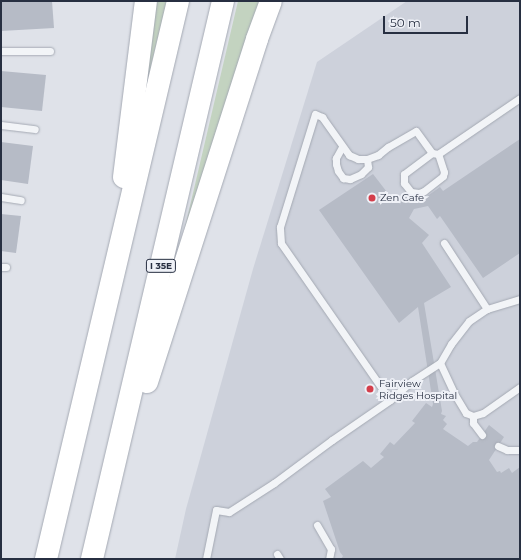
<!DOCTYPE html>
<html>
<head>
<meta charset="utf-8">
<style>
  body { margin:0 }
  #map { position:relative; width:521px; height:560px; overflow:hidden; background:#dfe2e9; font-family:Montserrat,sans-serif }
  div>[style] { position:absolute }
  [style*='--x'] { left:calc(var(--x)*1px); top:calc(var(--y)*1px); width:calc(var(--w)*1px); rotate:calc(var(--a)*1deg) }
  .built>* { inset:0; background:#cdd1db }
  .green>* { inset:0; background:#c3d3c0 }
  .building>* { inset:0; background:#b6bbc6 }
  .roads { filter:drop-shadow(0 0 1px #a4a9b3) drop-shadow(0 0 1px #a4a9b3) }
  .service>* { height:7px; margin:-3.5px; padding:0 3.5px; transform-origin:3.5px; border-radius:3.5px; background:#f2f4f7 }
  .motorway>* { height:22px; margin:-11px; padding:0 11px; transform-origin:11px; border-radius:11px; background:#fff }
  .dots>* { width:11px; height:11px; translate:-50% -50%; box-sizing:border-box; border:2px solid #eff1f7; border-radius:50% }
  span { translate:-50% -50%; white-space:nowrap; text-align:center; line-height:1.15; -webkit-text-stroke:4px #eff1f7; paint-order:stroke }
  .shield-label span { padding:1px 3px; background:#eff1f7; border:1px solid; border-radius:3px; -webkit-text-stroke-width:0 }
  .shield-label { font-size:9px; color:#272f41; font-weight:700 }
  .poi-label { font-size:10px; color:#272f41 }
  .left { translate:0 -50%; text-align:left }
  .frame { position:absolute; inset:0; border:2px solid #272f41; pointer-events:none }
  .scale { position:absolute; left:383px; top:16px; width:85px; height:18px; box-sizing:border-box; border:2px solid #272f41; border-top:0; padding-left:5px; font-size:12px; line-height:14px; white-space:nowrap; color:#272f41; -webkit-text-stroke:3px #eff1f7; paint-order:stroke }
</style>
</head>
<body>
<div id="map">
  <div class="built">
    <div style="clip-path:polygon(407px 1px,520px 1px,520px 559px,175px 559px,186px 509px,253px 269px,317px 62px)"></div>
  </div>
  <div class="green">
    <div style="clip-path:polygon(151px 1px,167px 1px,141px 106px)"></div>
    <div style="clip-path:polygon(238px 1px,268px 1px,182px 240px)"></div>
  </div>
  <div class="building">
    <div style="clip-path:polygon(1px 1px,52px 1px,54px 28px,1px 31px)"></div>
    <div style="clip-path:polygon(1px 71px,46px 75px,42px 111px,1px 107px)"></div>
    <div style="clip-path:polygon(520px 139px,520px 253px,483px 278px,440px 216px,437px 219px,428px 206px,414px 209px,409px 218px,429px 235px,422px 243px,451px 287px,424px 303px,442px 411px,441px 414px,446px 416px,443px 420px,447px 424px,443px 429px,468px 446px,473px 442px,477px 442px,489px 425px,504px 437px,489px 460px,497px 472px,500px 471px,501px 473px,509px 468px,512px 473px,520px 467px,520px 559px,341px 559px,343px 556px,340px 552px,323px 501px,331px 497px,325px 489px,363px 461px,371px 468px,384px 457px,380px 454px,390px 442px,394px 445px,415px 423px,412px 421px,426px 403px,432px 407px,433px 404px,418px 307px,399px 323px,319px 210px,373px 174px,390px 196px,397px 200px,401px 205px,400px 203px,407px 196px,414px 198px,421px 197px,422px 200px,440px 187px,443px 191px)"></div>
    <div style="clip-path:polygon(1px 142px,33px 146px,28px 184px,1px 180px)"></div>
    <div style="clip-path:polygon(1px 214px,21px 216px,16px 253px,1px 251px)"></div>
  </div>
  <div class="roads">
    <div class="service">
      <div style="--x:1;--y:51;--w:49;--a:0"></div>
      <div style="--x:1;--y:125;--w:34;--a:7"></div>
      <div style="--x:342;--y:147;--w:13;--a:119"></div>
      <div style="--x:336;--y:158;--w:6;--a:90"></div>
      <div style="--x:336;--y:164;--w:7;--a:74"></div>
      <div style="--x:338;--y:171;--w:9;--a:54"></div>
      <div style="--x:343;--y:178;--w:7;--a:8"></div>
      <div style="--x:350;--y:179;--w:12;--a:-24"></div>
      <div style="--x:361;--y:174;--w:10;--a:-45"></div>
      <div style="--x:368;--y:167;--w:8;--a:-97"></div>
      <div style="--x:432;--y:153;--w:35;--a:143"></div>
      <div style="--x:404;--y:174;--w:9;--a:90"></div>
      <div style="--x:404;--y:183;--w:11;--a:52"></div>
      <div style="--x:411;--y:192;--w:8;--a:7"></div>
      <div style="--x:419;--y:193;--w:5;--a:-22"></div>
      <div style="--x:424;--y:191;--w:24;--a:-38"></div>
      <div style="--x:443;--y:176;--w:4;--a:-76"></div>
      <div style="--x:444;--y:172;--w:19;--a:-108"></div>
      <div style="--x:1;--y:197;--w:20;--a:9"></div>
      <div style="--x:444;--y:243;--w:79;--a:56.9"></div>
      <div style="--x:1;--y:267;--w:5;--a:0"></div>
      <div style="--x:440;--y:363;--w:35;--a:65"></div>
      <div style="--x:455;--y:395;--w:21;--a:59"></div>
      <div style="--x:466;--y:413;--w:8;--a:23"></div>
      <div style="--x:473;--y:416;--w:10;--a:-17"></div>
      <div style="--x:483;--y:413;--w:45;--a:-35.1"></div>
      <div style="--x:390;--y:400;--w:191;--a:-124.8"></div>
      <div style="--x:281;--y:243;--w:16;--a:-94"></div>
      <div style="--x:280;--y:227;--w:118;--a:-72.8"></div>
      <div style="--x:315;--y:114;--w:8;--a:23"></div>
      <div style="--x:322;--y:117;--w:47;--a:54.6"></div>
      <div style="--x:349;--y:155;--w:10;--a:24"></div>
      <div style="--x:358;--y:159;--w:9;--a:0"></div>
      <div style="--x:367;--y:159;--w:12;--a:-20"></div>
      <div style="--x:378;--y:155;--w:13;--a:-39"></div>
      <div style="--x:388;--y:147;--w:32;--a:-30"></div>
      <div style="--x:416;--y:131;--w:27;--a:54"></div>
      <div style="--x:432;--y:153;--w:6;--a:9"></div>
      <div style="--x:438;--y:154;--w:99;--a:-34.3"></div>
      <div style="--x:473;--y:416;--w:7;--a:90"></div>
      <div style="--x:473;--y:423;--w:15;--a:53"></div>
      <div style="--x:498;--y:446;--w:10;--a:24"></div>
      <div style="--x:507;--y:450;--w:13;--a:0"></div>
      <div style="--x:317;--y:525;--w:28;--a:60"></div>
      <div style="--x:331;--y:549;--w:10;--a:101"></div>
      <div style="--x:277;--y:554;--w:6;--a:59"></div>
      <div style="--x:206;--y:559;--w:50;--a:-78.5"></div>
      <div style="--x:216;--y:510;--w:13;--a:9"></div>
      <div style="--x:229;--y:512;--w:54;--a:-32.8"></div>
      <div style="--x:274;--y:483;--w:72;--a:-36.6"></div>
      <div style="--x:332;--y:440;--w:70;--a:-34.6"></div>
      <div style="--x:390;--y:400;--w:29;--a:-41"></div>
      <div style="--x:412;--y:381;--w:33;--a:-33"></div>
      <div style="--x:440;--y:363;--w:22;--a:-60"></div>
      <div style="--x:451;--y:344;--w:29;--a:-52"></div>
      <div style="--x:469;--y:321;--w:22;--a:-34"></div>
      <div style="--x:487;--y:309;--w:34;--a:-17"></div>
    </div>
    <div class="motorway">
      <div style="--x:124;--y:177;--w:177;--a:-82.9"></div>
      <div style="--x:147;--y:382;--w:360;--a:-72.2"></div>
      <div style="--x:257;--y:39;--w:40;--a:-69.8"></div>
      <div style="--x:46;--y:559;--w:573;--a:-76.69"></div>
      <div style="--x:92;--y:559;--w:573;--a:-76.79"></div>
    </div>
  </div>
  <div class="dots">
    <div style="left:372px;top:198px;background:#d43e4b"></div>
    <div style="left:370px;top:389px;background:#d43e4b"></div>
  </div>
  <div class="shield-label">
    <span style="left:161px;top:266px">I 35E</span>
  </div>
  <div class="poi-label">
    <span class="left" style="left:380px;top:198px">Zen Cafe</span>
    <span class="left" style="left:379px;top:389px">Fairview<br>Ridges Hospital</span>
  </div>
  <div class="frame"></div>
  <div class="scale">50 m</div>
</div>
</body>
</html>
